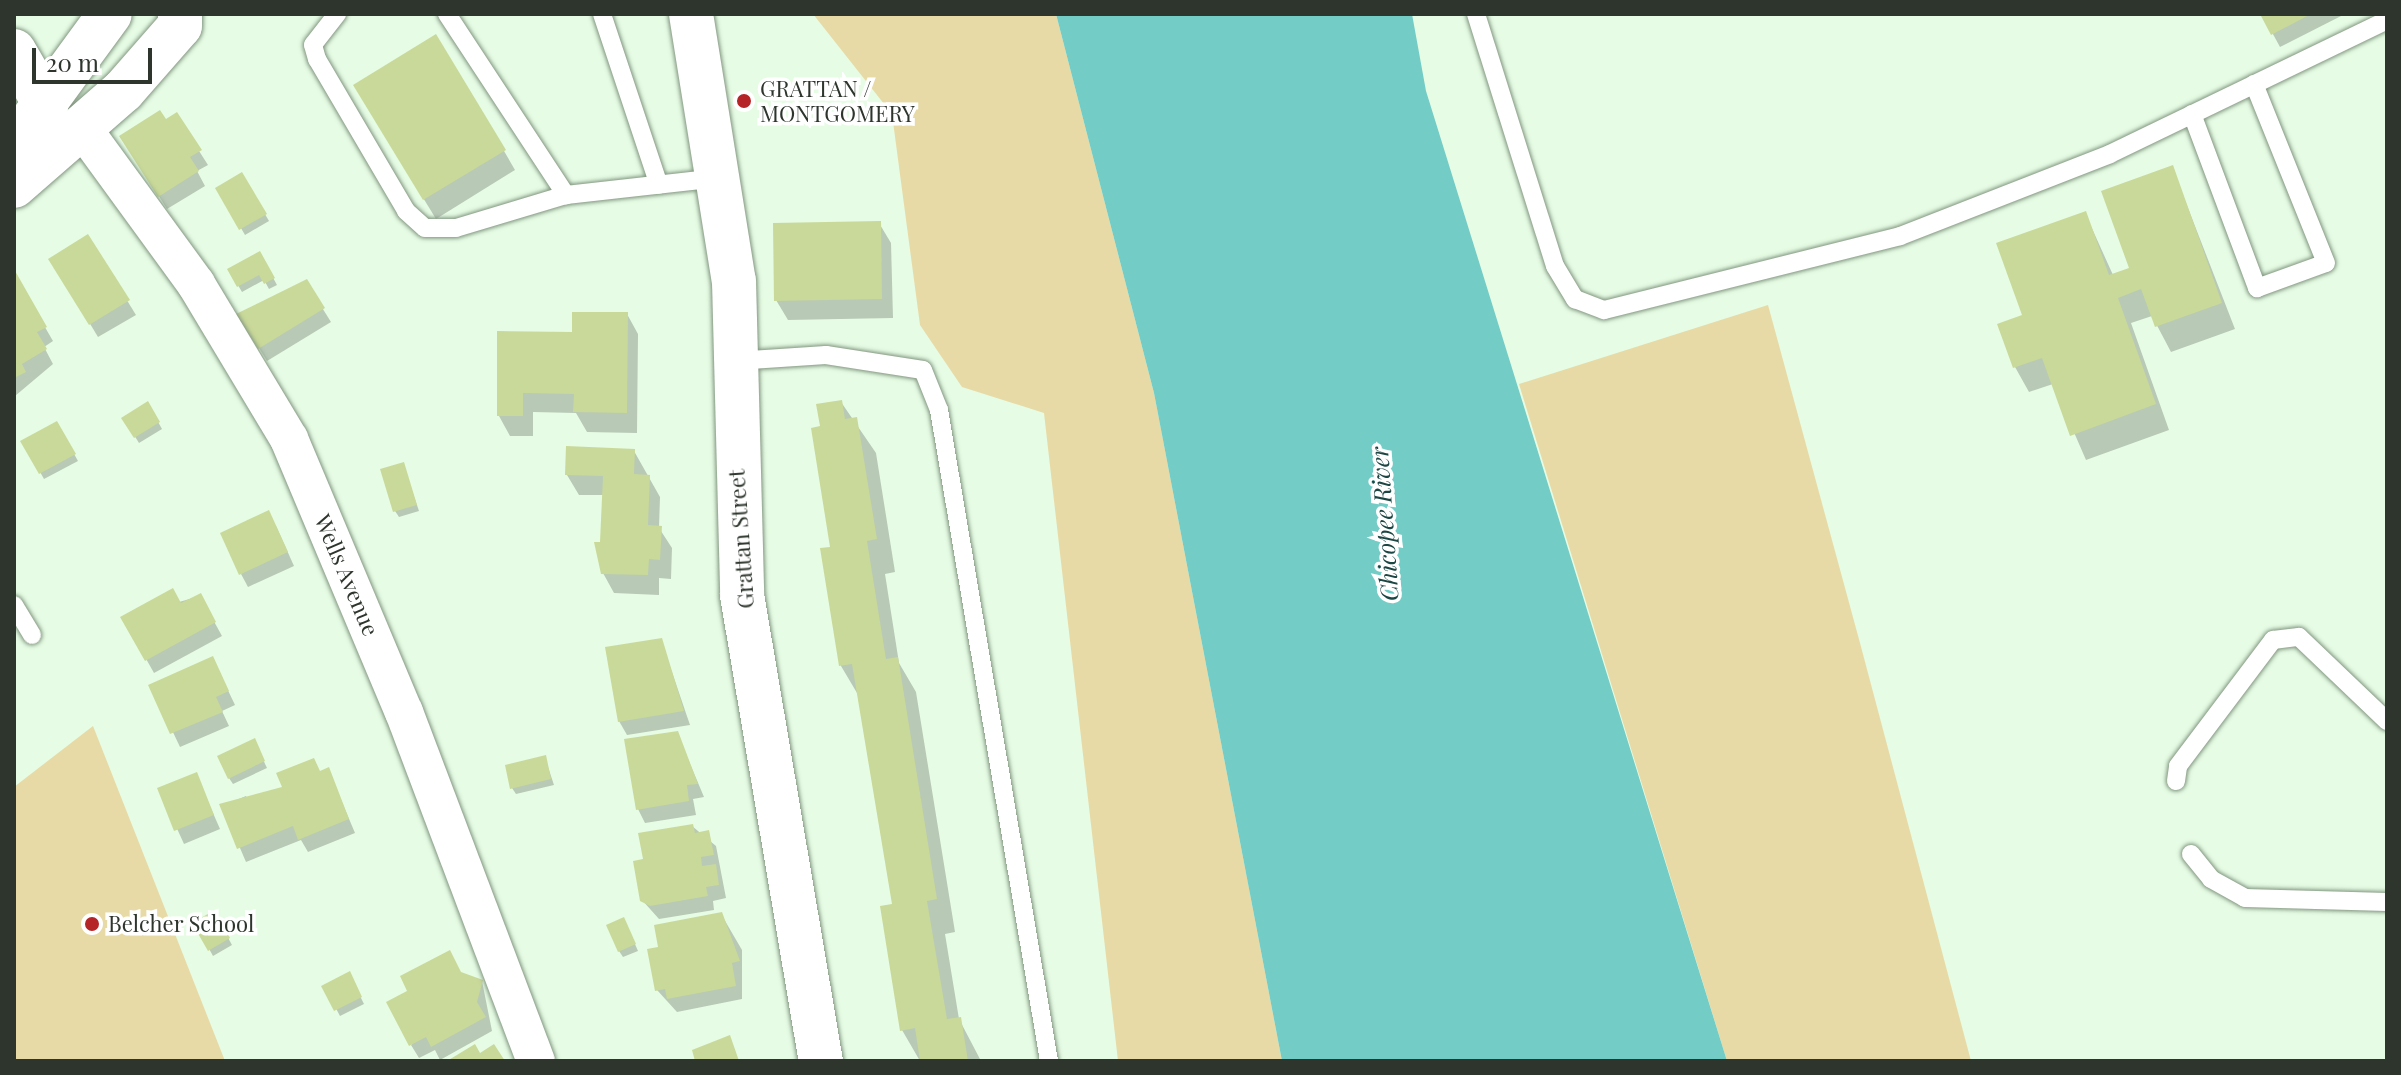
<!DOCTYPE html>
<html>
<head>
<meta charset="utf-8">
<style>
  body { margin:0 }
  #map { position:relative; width:2401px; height:1075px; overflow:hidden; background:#e6fce4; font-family:"Playfair Display",serif }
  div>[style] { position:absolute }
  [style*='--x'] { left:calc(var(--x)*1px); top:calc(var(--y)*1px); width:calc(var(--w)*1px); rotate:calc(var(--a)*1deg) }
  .green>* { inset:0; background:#e7daa6 }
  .water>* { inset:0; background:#73ccc6 }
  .shadow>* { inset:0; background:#0003 }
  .building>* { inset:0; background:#c9d999 }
  .roads { filter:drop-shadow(0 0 2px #829680) drop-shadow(0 0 2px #829680) }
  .lane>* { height:18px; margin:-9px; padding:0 9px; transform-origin:9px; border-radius:9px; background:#fff }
  .street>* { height:38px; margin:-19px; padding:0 19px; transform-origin:19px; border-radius:19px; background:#fff }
  .secondary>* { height:44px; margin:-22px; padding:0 22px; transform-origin:22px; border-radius:22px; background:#fff }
  .dots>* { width:22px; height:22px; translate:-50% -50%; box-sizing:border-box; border:4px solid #fff; border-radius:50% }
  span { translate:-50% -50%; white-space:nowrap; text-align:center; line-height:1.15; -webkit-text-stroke:7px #fff; paint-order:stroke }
  .poi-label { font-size:22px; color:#2d352c }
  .left { translate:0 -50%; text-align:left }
  .street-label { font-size:22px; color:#2d352c }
  .water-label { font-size:24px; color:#1c4643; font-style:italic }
  .frame { position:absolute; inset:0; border:16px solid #2d352c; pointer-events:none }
  .scale { position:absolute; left:32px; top:48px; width:120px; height:36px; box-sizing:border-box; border:4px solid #2d352c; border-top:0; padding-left:10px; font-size:24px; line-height:28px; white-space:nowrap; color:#2d352c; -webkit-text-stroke:6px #fff; paint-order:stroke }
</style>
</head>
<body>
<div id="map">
  <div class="green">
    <div style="clip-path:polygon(813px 14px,1056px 14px,1154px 393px,1282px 1061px,1118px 1061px,1044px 413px,962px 387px,920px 325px,892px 114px)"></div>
    <div style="clip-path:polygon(1768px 305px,1860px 643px,1971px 1061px,1727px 1061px,1519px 384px)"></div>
    <div style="clip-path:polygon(93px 726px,225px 1061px,14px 1061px,14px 787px)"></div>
  </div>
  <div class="water">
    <div style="clip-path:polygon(1056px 14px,1412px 14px,1426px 91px,1727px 1061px,1282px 1061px,1154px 393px)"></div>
  </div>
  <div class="shadow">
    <div style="clip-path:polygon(2262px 14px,2345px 14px,2280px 47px)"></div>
    <div style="clip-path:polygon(367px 106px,504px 151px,515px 170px,436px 219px)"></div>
    <div style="clip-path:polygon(176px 115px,208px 165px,197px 171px,205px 186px,167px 209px,130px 150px)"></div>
    <div style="clip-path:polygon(2172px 167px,2235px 329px,2171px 352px,2152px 316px,2131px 323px,2169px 430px,2086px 460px,2053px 384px,2029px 392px,2015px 367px,2025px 316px,2085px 213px,2113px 275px,2132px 269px)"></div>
    <div style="clip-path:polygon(242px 175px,269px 221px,245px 235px,218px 188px)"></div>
    <div style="clip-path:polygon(879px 223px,891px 243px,893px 318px,788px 320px,776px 300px)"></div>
    <div style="clip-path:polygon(88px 237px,136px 315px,98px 337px,51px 259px)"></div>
    <div style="clip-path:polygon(260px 254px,277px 285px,269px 289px,264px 280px,242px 292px,229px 270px)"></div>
    <div style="clip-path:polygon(14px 274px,53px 341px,44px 347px,53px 364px,15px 396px)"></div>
    <div style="clip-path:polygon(306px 282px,331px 322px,267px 361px,239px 315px)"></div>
    <div style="clip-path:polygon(627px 314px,638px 334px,637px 433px,587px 432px,576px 413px,533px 412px,533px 436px,510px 436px,499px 416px,574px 334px)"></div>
    <div style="clip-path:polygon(841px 402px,876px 453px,895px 572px,885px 574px,899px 663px,916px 692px,955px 932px,945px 934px,959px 1019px,981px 1061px,920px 1061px,902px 1030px,894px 906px,860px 698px,841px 666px,822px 428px)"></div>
    <div style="clip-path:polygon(148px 404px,162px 429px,139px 443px,124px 419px)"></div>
    <div style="clip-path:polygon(57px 424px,78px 461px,44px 479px,23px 442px)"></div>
    <div style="clip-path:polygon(634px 451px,660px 497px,659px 528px,672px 548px,671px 579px,659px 578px,659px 595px,614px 593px,603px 573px,604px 495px,579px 495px,567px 475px)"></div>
    <div style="clip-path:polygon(403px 464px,419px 511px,399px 517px,395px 511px)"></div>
    <div style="clip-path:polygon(276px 526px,294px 566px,248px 587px,241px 574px)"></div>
    <div style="clip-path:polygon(200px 596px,222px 636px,154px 673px,123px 618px)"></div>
    <div style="clip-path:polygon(661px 640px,690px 725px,627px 735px,619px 721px)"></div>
    <div style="clip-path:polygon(213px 659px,235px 705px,222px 711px,229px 726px,180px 747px,151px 686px)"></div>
    <div style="clip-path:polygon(677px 733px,704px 797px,693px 799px,696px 815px,645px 823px,638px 809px)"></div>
    <div style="clip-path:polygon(257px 747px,267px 768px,233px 784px,229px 778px)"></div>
    <div style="clip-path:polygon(545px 758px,554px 785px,516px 794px,512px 788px)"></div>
    <div style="clip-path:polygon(328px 769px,355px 833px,308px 852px,301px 840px,246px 862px,222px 806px,246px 796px,249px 802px)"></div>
    <div style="clip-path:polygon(196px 774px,220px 829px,184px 844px,159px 789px)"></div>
    <div style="clip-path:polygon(692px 826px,716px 846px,726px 898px,713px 901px,714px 910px,659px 919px,642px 900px)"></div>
    <div style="clip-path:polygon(214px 912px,232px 945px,213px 956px,195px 923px)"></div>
    <div style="clip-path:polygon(721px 914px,742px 950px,742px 999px,677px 1012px,657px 990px,660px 949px)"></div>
    <div style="clip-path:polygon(627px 926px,638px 951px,623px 957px,619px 951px)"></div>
    <div style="clip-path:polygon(352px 980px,364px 1004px,340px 1016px,324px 986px)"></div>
    <div style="clip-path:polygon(482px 981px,492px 1031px,440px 1060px,435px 1050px,419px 1058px,411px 1045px)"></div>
  </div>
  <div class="building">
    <div style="clip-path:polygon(2260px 14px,2311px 14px,2271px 35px)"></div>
    <div style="clip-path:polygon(436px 34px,506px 150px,423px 200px,353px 85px)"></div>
    <div style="clip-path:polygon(160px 110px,166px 119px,177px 112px,202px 150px,190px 157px,199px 171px,158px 197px,119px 136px)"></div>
    <div style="clip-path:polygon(2173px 165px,2222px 303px,2155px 327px,2141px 289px,2118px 298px,2156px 404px,2070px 436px,2042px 358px,2013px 368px,1997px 324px,2022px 315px,1996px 243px,2086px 211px,2109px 275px,2129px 268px,2101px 191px)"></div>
    <div style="clip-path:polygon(242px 172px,267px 214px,239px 230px,215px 188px)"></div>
    <div style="clip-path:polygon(881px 221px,882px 299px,774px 301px,773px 223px)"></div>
    <div style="clip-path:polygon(88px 234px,130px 300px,89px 325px,48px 259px)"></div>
    <div style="clip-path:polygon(260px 251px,275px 278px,264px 284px,259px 275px,237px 287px,227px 269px)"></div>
    <div style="clip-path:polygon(14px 269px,47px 327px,37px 332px,47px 349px,22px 364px,26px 372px,14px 378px)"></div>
    <div style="clip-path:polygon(307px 279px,325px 308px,258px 349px,236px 314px)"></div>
    <div style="clip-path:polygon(572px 312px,628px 312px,627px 413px,573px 412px,574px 394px,523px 393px,523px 416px,497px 416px,497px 331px,572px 332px)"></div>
    <div style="clip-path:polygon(842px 400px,845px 419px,857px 417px,877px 539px,867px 541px,886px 659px,898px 657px,937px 899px,927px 901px,947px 1019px,961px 1017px,968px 1061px,920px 1061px,915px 1028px,900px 1031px,880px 906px,892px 904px,852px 664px,839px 666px,820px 548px,830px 547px,811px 428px,820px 426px,816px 404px)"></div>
    <div style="clip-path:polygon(148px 401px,160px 422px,134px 438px,121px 418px)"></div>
    <div style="clip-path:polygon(57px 421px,76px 454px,39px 474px,20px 441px)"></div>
    <div style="clip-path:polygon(566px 446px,635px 449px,634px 474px,650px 475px,648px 525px,662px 526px,660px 560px,649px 559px,648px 575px,601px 574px,594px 542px,600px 542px,603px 476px,565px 475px)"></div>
    <div style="clip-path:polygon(404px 462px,417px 505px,393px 512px,380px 469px)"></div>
    <div style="clip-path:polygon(269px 510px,288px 552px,239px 575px,220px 533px)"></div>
    <div style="clip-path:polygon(173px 588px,181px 603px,201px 593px,216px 622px,145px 661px,120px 617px)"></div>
    <div style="clip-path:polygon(662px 638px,684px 711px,618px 722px,605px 647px)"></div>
    <div style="clip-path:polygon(213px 656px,229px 691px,216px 697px,223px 712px,170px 734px,148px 685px)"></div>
    <div style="clip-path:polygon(678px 731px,698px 784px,687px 785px,689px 801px,636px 810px,624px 739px)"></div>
    <div style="clip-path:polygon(255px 738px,265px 761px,228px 779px,217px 756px)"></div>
    <div style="clip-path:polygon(546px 755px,551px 779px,510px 789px,505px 765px)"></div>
    <div style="clip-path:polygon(314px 758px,320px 771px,329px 767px,349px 819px,298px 840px,293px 826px,237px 849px,219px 804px,282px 787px,276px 773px)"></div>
    <div style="clip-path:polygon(197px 772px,214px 815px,174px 831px,157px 788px)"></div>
    <div style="clip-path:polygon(693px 824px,695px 833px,709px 830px,714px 855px,701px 857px,702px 866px,716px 864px,719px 885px,706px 887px,708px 896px,650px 906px,640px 901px,633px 861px,643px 859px,638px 833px)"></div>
    <div style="clip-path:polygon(215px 910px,230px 938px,208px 951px,192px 923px)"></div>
    <div style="clip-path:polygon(722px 912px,740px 961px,732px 963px,736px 986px,667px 999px,665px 989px,655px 991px,647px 949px,658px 947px,654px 925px)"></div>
    <div style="clip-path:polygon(624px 917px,636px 944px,618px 952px,606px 925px)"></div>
    <div style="clip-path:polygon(450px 950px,461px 972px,483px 980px,477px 1002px,486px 1017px,431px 1047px,426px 1037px,409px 1046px,386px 1002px,407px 991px,400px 976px)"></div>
    <div style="clip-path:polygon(350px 971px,362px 997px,334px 1011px,321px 986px)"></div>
    <div style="clip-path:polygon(730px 1035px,739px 1061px,695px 1061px,692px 1050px)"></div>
    <div style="clip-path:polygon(475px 1044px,480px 1053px,494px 1044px,505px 1061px,447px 1061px)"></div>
  </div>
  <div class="roads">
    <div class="lane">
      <div style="--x:337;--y:14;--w:39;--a:128"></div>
      <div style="--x:313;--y:45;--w:15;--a:74"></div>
      <div style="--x:317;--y:59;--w:176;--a:59.6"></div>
      <div style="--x:406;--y:211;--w:25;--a:42"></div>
      <div style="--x:425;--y:228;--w:31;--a:0"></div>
      <div style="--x:456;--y:228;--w:115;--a:-16.7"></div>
      <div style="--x:566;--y:195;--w:153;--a:-6.4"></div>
      <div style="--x:447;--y:14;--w:217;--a:56.7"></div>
      <div style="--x:602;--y:14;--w:180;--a:71.6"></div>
      <div style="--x:1476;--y:14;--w:264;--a:72.6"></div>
      <div style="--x:1555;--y:266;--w:39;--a:59"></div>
      <div style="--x:1575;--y:299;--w:31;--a:21"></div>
      <div style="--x:1604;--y:310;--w:305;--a:-14"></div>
      <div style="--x:1900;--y:236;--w:225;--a:-21.3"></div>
      <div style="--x:2110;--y:154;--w:308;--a:-25.8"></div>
      <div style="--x:2192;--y:114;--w:186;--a:69.5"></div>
      <div style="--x:2257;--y:288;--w:73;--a:-19.9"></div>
      <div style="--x:2326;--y:263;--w:193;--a:-111.9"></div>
      <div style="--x:735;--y:361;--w:91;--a:-3.8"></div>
      <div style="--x:826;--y:355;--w:98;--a:8.8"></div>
      <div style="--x:923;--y:370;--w:43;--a:68.2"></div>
      <div style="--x:939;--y:410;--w:660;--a:80.41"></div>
      <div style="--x:14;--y:605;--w:35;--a:59"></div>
      <div style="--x:2176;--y:781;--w:15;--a:-82"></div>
      <div style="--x:2178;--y:766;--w:158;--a:-53"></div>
      <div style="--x:2273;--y:640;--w:26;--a:-7"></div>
      <div style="--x:2299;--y:637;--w:122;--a:43.7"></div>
      <div style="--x:2191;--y:854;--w:32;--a:51"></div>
      <div style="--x:2211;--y:879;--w:39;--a:29"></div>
      <div style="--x:2245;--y:898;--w:142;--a:1.6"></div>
    </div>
    <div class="street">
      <div style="--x:83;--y:129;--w:192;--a:53.9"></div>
      <div style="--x:196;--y:284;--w:181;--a:59"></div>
      <div style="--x:289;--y:439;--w:296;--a:67.2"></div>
      <div style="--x:404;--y:712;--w:373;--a:69.3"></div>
    </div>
    <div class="secondary">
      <div style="--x:691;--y:14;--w:270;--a:80.9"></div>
      <div style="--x:734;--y:281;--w:314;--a:88.5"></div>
      <div style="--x:742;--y:595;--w:473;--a:80.4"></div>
      <div style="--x:14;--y:51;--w:64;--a:59.8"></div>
      <div style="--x:14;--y:145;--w:162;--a:-53.8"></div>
      <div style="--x:14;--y:186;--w:145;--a:-41.1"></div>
      <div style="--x:123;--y:91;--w:86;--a:-48.8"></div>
      <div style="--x:180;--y:26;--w:12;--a:-90"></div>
    </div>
  </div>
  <div class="dots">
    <div style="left:744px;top:101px;background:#b52527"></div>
    <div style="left:92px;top:924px;background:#b52527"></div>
  </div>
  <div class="poi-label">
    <span class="left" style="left:760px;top:101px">GRATTAN /<br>MONTGOMERY</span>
    <span class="left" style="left:108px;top:924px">Belcher School</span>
  </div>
  <div class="street-label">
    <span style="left:741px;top:539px;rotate:-94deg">Grattan Street</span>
    <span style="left:347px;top:575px;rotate:67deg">Wells Avenue</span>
  </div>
  <div class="water-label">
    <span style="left:1384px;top:524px;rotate:-94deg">Chicopee River</span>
  </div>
  <div class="frame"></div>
  <div class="scale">20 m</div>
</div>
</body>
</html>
